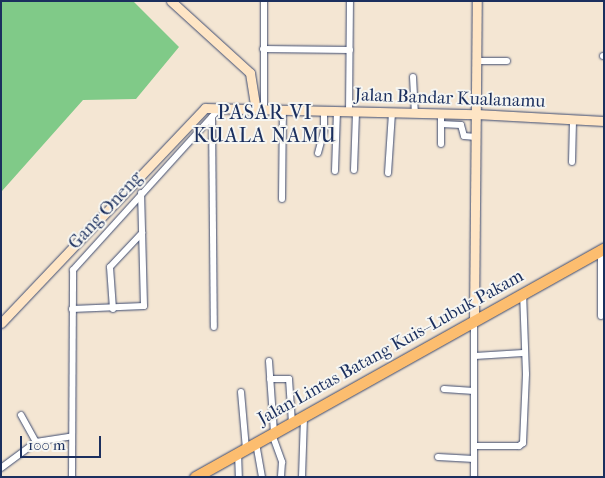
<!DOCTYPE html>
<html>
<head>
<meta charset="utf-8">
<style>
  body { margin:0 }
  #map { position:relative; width:605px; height:478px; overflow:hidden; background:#f4e6d3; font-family:"IM FELL French Canon",serif }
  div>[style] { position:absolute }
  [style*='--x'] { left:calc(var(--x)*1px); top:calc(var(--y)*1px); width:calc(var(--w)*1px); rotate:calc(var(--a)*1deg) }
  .green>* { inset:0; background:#80ca88 }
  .roads { filter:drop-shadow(0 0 1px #3c4a70) drop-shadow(0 0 1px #3c4a70) }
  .street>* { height:6px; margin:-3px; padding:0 3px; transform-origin:3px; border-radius:3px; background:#fff }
  .secondary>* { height:9px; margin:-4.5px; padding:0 4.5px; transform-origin:4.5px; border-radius:4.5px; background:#fee5c5 }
  .highway>* { height:11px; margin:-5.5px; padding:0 5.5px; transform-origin:5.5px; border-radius:5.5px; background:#fcbd6f }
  span { translate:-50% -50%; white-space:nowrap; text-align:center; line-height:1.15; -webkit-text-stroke:4px #f6f6f2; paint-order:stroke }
  .street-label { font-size:18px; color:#1b2f5e }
  .quarter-label { font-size:20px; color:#1b2f5e; letter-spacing:1px }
  .frame { position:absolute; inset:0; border:2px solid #1b2f5e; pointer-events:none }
  .scale { position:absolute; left:20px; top:436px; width:81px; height:22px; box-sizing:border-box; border:2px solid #1b2f5e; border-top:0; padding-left:6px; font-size:15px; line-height:18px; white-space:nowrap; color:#1b2f5e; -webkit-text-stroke:4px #f6f6f2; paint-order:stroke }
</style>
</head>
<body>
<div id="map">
  <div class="green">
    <div style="clip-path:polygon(1px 1px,133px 1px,179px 47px,136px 99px,83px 100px,2px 191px)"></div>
  </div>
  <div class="roads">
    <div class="street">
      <div style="--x:263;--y:49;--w:87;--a:0.7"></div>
      <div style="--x:603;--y:56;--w:1;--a:0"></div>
      <div style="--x:476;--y:61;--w:31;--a:0"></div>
      <div style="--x:413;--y:77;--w:36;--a:87"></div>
      <div style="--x:264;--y:109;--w:108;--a:-90"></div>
      <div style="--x:349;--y:112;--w:111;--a:-89.5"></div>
      <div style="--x:441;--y:113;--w:31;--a:90"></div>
      <div style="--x:212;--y:117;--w:210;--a:89.5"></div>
      <div style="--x:441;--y:124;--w:20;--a:3"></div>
      <div style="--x:461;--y:125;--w:11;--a:75"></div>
      <div style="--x:464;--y:136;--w:12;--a:5"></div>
      <div style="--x:318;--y:153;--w:23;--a:-75"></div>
      <div style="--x:324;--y:131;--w:20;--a:-90"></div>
      <div style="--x:572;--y:162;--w:42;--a:-88.6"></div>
      <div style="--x:354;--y:170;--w:58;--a:-88"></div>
      <div style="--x:335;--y:171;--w:60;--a:-88.1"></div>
      <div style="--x:388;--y:173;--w:61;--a:-86.2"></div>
      <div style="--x:282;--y:199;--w:90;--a:-89.4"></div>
      <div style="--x:72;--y:309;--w:72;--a:-2.4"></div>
      <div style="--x:144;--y:306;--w:113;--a:-91.5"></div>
      <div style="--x:113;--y:309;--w:42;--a:-94.1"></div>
      <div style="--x:110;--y:267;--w:47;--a:-46.7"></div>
      <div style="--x:601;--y:316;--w:67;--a:-90"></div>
      <div style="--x:475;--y:356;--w:48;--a:-3.6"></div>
      <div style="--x:269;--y:361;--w:72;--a:86"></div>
      <div style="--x:270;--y:379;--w:19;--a:0"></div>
      <div style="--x:289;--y:379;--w:44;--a:86.1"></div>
      <div style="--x:444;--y:389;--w:30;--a:4"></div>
      <div style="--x:241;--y:392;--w:57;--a:85"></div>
      <div style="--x:21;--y:415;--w:31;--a:61"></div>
      <div style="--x:272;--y:434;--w:30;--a:70"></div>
      <div style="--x:282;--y:462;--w:15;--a:94"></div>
      <div style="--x:256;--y:443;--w:35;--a:80"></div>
      <div style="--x:474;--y:446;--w:45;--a:0"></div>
      <div style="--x:519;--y:446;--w:5;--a:-37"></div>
      <div style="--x:523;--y:443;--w:69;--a:-87.5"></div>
      <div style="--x:526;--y:374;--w:80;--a:-92.1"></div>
      <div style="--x:238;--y:452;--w:25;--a:88"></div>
      <div style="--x:438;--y:457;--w:36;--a:3"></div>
      <div style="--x:1;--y:468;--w:44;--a:-36.6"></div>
      <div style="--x:36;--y:442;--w:36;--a:-9"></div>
      <div style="--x:72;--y:477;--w:207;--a:-89.7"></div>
      <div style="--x:73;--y:270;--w:219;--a:-47.8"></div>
      <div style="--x:302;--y:477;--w:61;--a:-88.1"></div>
      <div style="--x:474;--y:477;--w:156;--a:-90"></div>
    </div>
    <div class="secondary">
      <div style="--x:171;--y:1;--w:107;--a:42.3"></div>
      <div style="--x:250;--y:73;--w:36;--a:81"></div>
      <div style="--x:474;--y:321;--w:320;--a:-89.5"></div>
      <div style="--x:1;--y:323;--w:296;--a:-46.5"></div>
      <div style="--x:205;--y:108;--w:271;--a:1.3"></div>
      <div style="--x:476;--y:114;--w:128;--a:3.1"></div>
    </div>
    <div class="highway">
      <div style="--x:195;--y:477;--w:469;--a:-29.2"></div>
    </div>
  </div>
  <div class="street-label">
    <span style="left:450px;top:99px;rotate:2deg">Jalan Bandar Kualanamu</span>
    <span style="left:106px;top:211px;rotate:-47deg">Gang Oneng</span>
    <span style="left:391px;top:348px;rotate:-29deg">Jalan Lintas Batang Kuis–Lubuk Pakam</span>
  </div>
  <div class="quarter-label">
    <span style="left:265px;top:124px">PASAR VI<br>KUALA NAMU</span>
  </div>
  <div class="frame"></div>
  <div class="scale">100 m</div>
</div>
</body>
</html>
